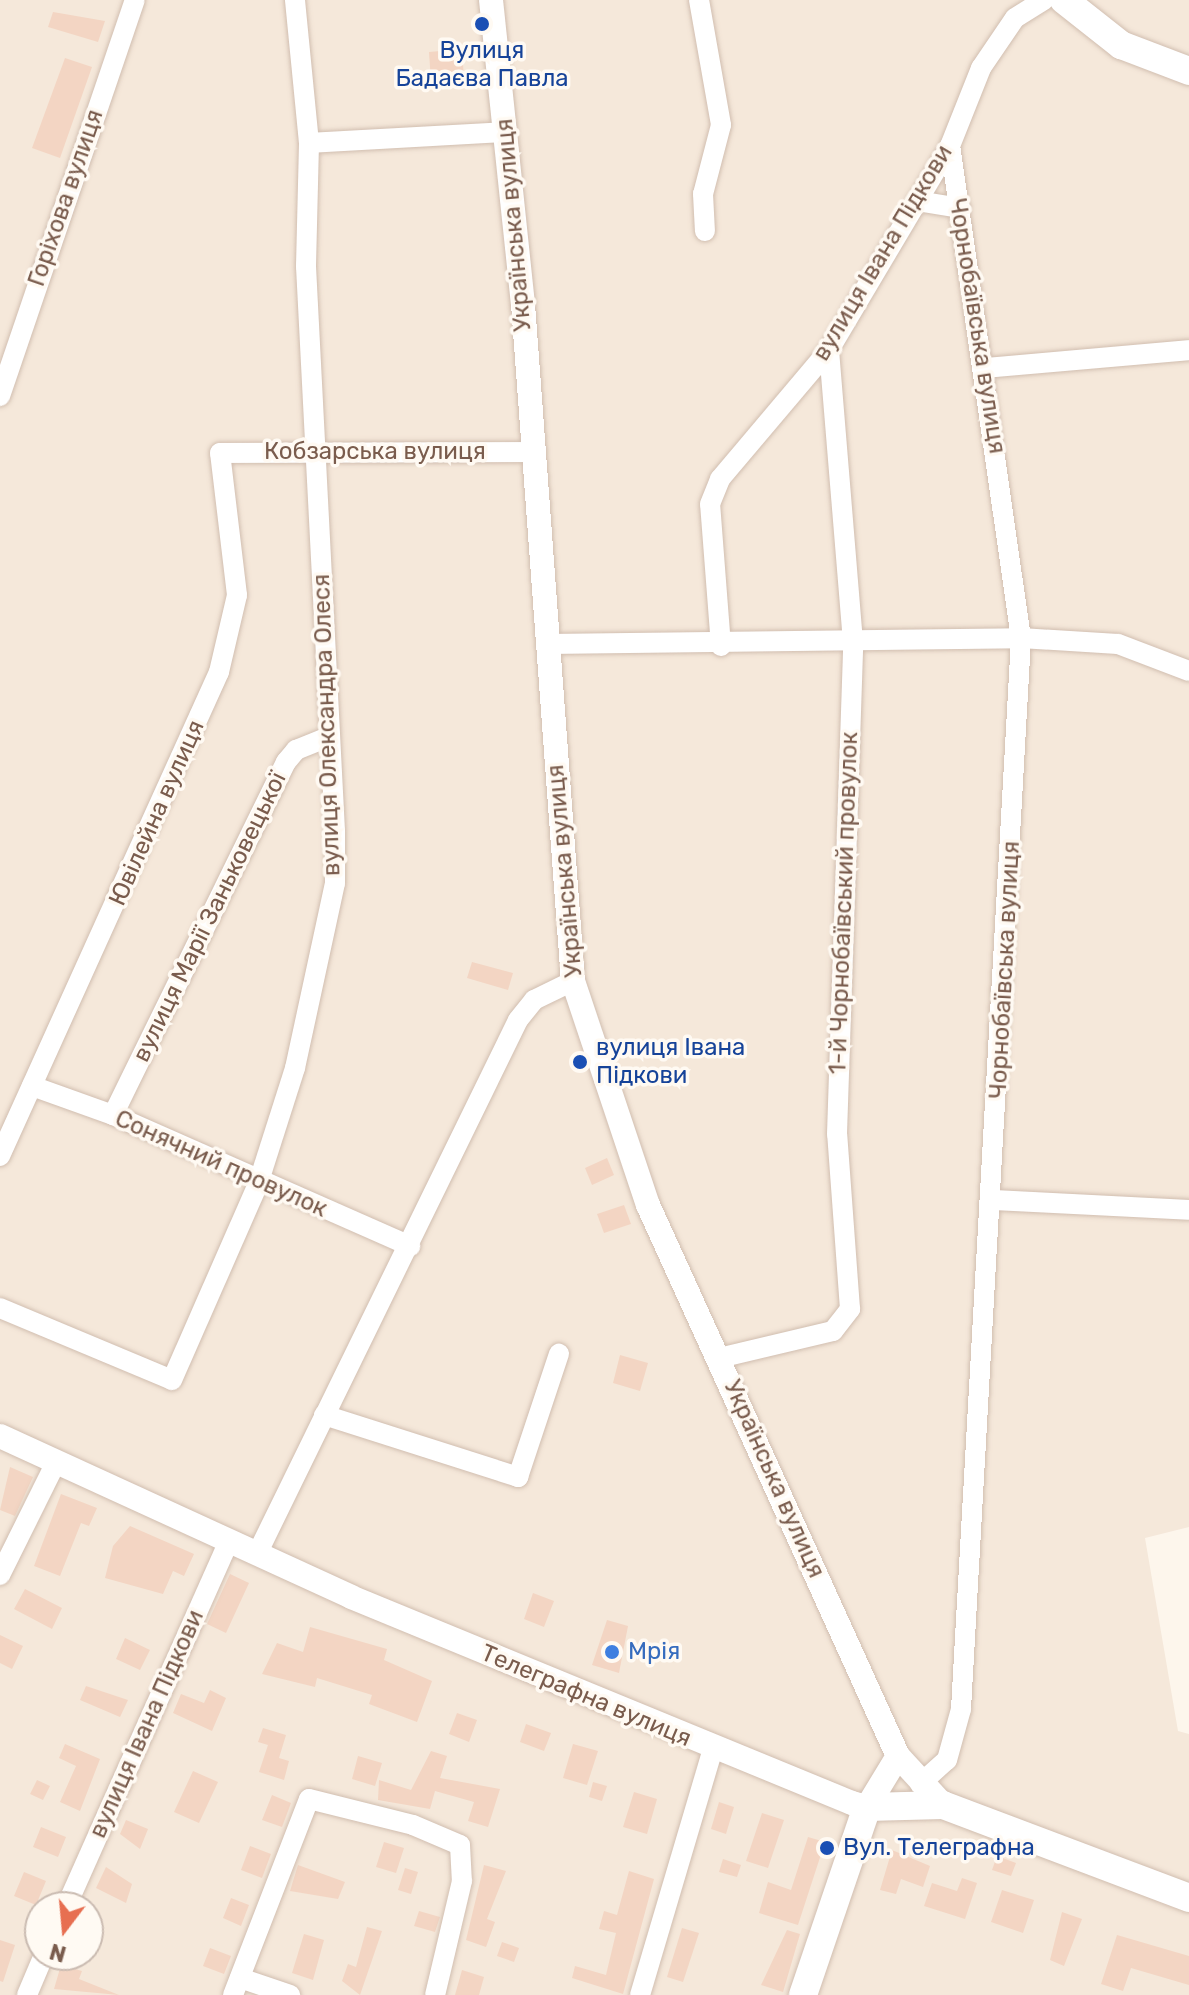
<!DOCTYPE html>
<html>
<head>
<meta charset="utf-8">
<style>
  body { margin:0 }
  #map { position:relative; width:1189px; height:1995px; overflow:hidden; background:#fdf6ec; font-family:Rubik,sans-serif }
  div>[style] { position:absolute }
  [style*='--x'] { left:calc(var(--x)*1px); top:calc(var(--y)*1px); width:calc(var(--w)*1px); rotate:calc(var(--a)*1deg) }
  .residential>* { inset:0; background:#f5e8da }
  .building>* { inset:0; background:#f3d5c3 }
  .roads { filter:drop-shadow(0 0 2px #d1beb0) drop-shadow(0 0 2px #d1beb0) }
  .minor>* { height:20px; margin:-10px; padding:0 10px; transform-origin:10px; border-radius:10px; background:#fff }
  .tertiary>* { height:24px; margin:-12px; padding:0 12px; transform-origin:12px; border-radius:12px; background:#fff }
  .secondary>* { height:28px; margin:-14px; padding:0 14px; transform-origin:14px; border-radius:14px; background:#fff }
  .dots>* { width:22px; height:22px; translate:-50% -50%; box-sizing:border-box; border:4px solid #fffaf3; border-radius:50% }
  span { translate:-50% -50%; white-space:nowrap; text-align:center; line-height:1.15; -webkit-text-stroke:7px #fffaf3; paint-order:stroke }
  .transit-label { font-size:24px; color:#164399 }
  .left { translate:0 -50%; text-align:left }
  .street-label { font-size:24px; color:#7a5c4d }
  .shop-label { font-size:24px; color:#366cbe }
  .north { position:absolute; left:24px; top:1891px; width:80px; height:80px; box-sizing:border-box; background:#fffaf3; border:2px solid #cabbb1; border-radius:50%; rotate:196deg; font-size:22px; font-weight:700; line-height:32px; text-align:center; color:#7a5c4d }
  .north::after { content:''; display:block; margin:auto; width:28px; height:36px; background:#e76f51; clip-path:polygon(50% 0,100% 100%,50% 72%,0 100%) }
</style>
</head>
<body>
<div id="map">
  <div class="residential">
    <div style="clip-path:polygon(evenodd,0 0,1189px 0,1189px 1527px,1145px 1538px,1178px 1731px,1189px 1734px,1189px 1995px,0 1995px,0 0,40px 1907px,88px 1907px,88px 1955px,40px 1955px,40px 1907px)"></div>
  </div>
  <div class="building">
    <div style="clip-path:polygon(53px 12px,105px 21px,98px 42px,48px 27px)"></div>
    <div style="clip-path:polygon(462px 49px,464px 80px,431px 82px,429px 52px)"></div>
    <div style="clip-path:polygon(65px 58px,92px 67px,60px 158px,32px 148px)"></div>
    <div style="clip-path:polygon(472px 962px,513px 973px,508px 990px,467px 978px)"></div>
    <div style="clip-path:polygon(607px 1158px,614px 1175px,592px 1185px,585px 1168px)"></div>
    <div style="clip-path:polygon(624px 1205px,631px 1224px,604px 1233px,597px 1214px)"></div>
    <div style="clip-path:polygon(620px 1355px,648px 1363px,640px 1391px,613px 1383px)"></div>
    <div style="clip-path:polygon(10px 1467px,33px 1477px,15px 1516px,0 1510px)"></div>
    <div style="clip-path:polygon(61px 1494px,97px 1508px,89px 1526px,81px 1523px,60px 1576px,34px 1566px)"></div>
    <div style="clip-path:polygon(130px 1526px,194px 1554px,184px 1576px,173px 1571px,163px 1594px,105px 1578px,113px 1546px)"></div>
    <div style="clip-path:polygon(230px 1574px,249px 1583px,226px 1633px,207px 1624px)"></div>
    <div style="clip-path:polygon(25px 1589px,62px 1608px,52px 1629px,14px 1609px)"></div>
    <div style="clip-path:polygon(533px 1593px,554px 1601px,544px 1627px,524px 1619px)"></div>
    <div style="clip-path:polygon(607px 1620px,628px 1626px,619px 1673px,592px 1665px)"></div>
    <div style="clip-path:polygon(310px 1627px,387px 1649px,384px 1660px,432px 1681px,417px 1722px,369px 1704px,372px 1695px,317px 1678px,315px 1687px,262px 1674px,277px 1643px,303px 1652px)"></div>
    <div style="clip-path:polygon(0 1635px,23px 1646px,12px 1669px,0 1663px)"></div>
    <div style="clip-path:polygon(125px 1638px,150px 1650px,140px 1670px,116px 1659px)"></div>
    <div style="clip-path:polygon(86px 1686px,128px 1700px,120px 1717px,80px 1700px)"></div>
    <div style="clip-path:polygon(210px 1690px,226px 1698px,212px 1731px,173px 1713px,181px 1694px,204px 1703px)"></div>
    <div style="clip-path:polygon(457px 1713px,477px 1720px,469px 1742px,449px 1734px)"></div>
    <div style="clip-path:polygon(526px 1724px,551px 1733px,544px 1751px,520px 1742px)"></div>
    <div style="clip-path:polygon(263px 1728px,286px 1735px,279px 1758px,289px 1761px,284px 1780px,259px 1772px,268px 1745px,258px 1742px)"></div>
    <div style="clip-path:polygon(65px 1744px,100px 1759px,80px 1811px,60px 1802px,76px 1766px,59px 1758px)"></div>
    <div style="clip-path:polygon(573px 1744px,598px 1751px,587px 1785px,563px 1778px)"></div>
    <div style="clip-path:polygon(431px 1751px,447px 1756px,440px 1778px,500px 1789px,488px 1827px,468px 1821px,474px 1802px,435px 1791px,430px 1809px,378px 1800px,379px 1780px,411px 1790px)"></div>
    <div style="clip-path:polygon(358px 1756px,382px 1763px,375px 1786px,352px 1779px)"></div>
    <div style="clip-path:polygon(193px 1771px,218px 1782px,199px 1823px,174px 1812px)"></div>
    <div style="clip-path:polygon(37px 1780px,50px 1786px,43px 1800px,30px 1794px)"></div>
    <div style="clip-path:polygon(593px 1782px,607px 1786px,602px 1801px,589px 1797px)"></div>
    <div style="clip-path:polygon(634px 1792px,657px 1799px,647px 1834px,623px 1827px)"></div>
    <div style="clip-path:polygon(272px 1795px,291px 1803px,282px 1827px,262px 1820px)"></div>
    <div style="clip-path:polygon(719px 1802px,734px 1807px,726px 1834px,711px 1829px)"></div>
    <div style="clip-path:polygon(762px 1813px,784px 1820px,768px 1868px,746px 1861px)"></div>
    <div style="clip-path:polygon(126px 1820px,148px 1829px,140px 1849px,120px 1834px)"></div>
    <div style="clip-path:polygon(41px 1827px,66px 1837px,58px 1857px,33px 1847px)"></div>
    <div style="clip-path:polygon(808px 1837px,825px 1842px,798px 1925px,759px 1913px,768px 1882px,791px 1890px)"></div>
    <div style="clip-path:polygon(384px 1842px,404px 1848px,396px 1873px,376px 1867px)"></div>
    <div style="clip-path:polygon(250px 1846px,271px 1854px,262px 1878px,241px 1870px)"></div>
    <div style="clip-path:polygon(892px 1850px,930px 1866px,923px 1887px,901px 1879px,896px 1894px,880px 1890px)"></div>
    <div style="clip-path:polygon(997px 1856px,1016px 1863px,1011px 1876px,992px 1870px)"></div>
    <div style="clip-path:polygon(723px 1859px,741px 1865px,737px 1877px,719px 1872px)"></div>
    <div style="clip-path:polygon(298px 1865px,345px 1882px,338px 1899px,290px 1891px)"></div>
    <div style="clip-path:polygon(484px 1865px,506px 1871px,487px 1919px,495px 1922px,486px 1947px,466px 1940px)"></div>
    <div style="clip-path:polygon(106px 1867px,132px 1884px,126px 1903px,96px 1888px)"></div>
    <div style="clip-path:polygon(405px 1868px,418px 1872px,411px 1894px,398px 1890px)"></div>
    <div style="clip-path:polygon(629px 1871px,654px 1879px,623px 1994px,572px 1978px,575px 1966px,606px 1975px,616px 1933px,599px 1929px,604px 1911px,617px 1915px)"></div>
    <div style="clip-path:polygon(24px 1872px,46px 1881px,36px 1905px,14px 1896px)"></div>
    <div style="clip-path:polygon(962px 1878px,977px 1883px,965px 1919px,924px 1906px,932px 1883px,957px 1891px)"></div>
    <div style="clip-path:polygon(1002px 1890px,1034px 1900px,1023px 1933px,991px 1922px)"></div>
    <div style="clip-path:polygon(231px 1898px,249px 1905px,241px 1926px,223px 1918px)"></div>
    <div style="clip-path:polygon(419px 1911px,440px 1917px,435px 1932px,414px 1926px)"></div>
    <div style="clip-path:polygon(1062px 1912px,1082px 1919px,1064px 1966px,1050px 1960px)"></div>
    <div style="clip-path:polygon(367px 1927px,382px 1931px,360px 1995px,342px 1981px,348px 1964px,356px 1967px)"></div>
    <div style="clip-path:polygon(682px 1928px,699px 1933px,683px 1982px,667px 1977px)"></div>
    <div style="clip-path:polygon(787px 1930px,800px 1934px,783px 1992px,761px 1985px)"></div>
    <div style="clip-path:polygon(304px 1934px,324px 1940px,313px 1980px,292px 1973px)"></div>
    <div style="clip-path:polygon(1117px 1935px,1189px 1956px,1189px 1985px,1131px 1968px,1123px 1991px,1101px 1984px)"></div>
    <div style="clip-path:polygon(0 1940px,15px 1945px,3px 1982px,0 1981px)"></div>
    <div style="clip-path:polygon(502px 1942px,519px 1948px,514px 1962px,497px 1956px)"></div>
    <div style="clip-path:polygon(210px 1948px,231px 1956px,224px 1974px,203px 1966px)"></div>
    <div style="clip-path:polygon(61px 1965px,82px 1971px,79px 1979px,119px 1995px,54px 1989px)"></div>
    <div style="clip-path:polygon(462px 1970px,484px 1977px,479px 1995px,455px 1995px)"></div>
  </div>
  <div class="roads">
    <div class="minor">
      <div style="--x:699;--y:0;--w:127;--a:80"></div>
      <div style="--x:721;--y:125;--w:71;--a:104.6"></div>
      <div style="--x:703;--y:194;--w:37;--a:87"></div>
      <div style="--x:309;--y:143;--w:198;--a:-3.2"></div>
      <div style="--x:917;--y:201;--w:44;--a:9.2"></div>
      <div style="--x:985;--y:368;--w:205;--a:-5"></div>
      <div style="--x:0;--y:396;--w:418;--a:-71.2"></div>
      <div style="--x:547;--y:644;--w:474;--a:-0.7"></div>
      <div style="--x:1021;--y:638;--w:97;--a:3.5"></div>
      <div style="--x:1118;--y:644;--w:76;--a:20.8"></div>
      <div style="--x:721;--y:646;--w:142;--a:-94.4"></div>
      <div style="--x:710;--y:504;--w:27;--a:-68"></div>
      <div style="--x:720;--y:479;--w:169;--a:-49.8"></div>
      <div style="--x:829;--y:350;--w:237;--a:-59.3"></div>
      <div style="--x:950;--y:146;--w:84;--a:-68.3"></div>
      <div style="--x:981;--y:68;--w:60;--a:-55.8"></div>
      <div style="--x:1015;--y:18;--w:34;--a:-32"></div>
      <div style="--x:32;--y:1086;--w:86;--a:19.7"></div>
      <div style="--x:113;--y:1115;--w:325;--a:23.8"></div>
      <div style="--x:113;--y:1115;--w:393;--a:-63.9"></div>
      <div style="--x:286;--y:762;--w:16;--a:-50"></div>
      <div style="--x:296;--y:750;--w:32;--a:-22"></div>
      <div style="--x:0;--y:1156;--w:531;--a:-65.65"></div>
      <div style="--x:219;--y:672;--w:79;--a:-76.8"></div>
      <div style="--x:237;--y:595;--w:143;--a:-96.8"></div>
      <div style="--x:220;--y:453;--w:310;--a:-0.2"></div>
      <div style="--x:994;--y:1200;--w:195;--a:2.9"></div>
      <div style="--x:0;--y:1308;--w:186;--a:22.7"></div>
      <div style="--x:172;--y:1380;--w:214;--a:-66.3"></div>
      <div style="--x:258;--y:1184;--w:122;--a:-72.3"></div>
      <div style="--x:295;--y:1068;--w:189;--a:-77.8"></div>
      <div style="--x:335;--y:883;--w:52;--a:-90"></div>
      <div style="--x:335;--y:831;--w:566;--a:-92.94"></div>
      <div style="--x:306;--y:266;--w:123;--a:-88.6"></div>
      <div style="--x:309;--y:143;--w:144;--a:-95.6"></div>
      <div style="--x:719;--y:1358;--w:117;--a:-13.3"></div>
      <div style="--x:833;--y:1331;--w:28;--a:-52"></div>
      <div style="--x:850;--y:1309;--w:175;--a:-94.2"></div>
      <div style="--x:837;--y:1134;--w:492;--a:-88.1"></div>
      <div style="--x:853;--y:642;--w:293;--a:-94.7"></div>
      <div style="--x:324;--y:1415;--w:204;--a:17.7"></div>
      <div style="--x:518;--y:1477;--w:130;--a:-71.6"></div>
      <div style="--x:257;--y:1554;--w:594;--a:-63.95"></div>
      <div style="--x:518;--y:1020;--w:26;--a:-51"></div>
      <div style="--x:534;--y:1000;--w:43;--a:-26"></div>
      <div style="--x:0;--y:1575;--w:126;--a:-63.6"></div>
      <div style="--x:920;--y:1784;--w:36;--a:-42"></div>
      <div style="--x:947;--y:1760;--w:53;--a:-74.6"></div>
      <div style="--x:961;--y:1709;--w:1073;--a:-86.79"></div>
      <div style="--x:1021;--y:638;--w:497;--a:-98.2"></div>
      <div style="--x:66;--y:1907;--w:401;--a:-66"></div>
      <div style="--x:240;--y:1978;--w:53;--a:18.8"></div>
      <div style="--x:27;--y:1995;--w:43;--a:-67"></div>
      <div style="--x:233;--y:1995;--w:210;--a:-68.8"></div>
      <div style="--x:309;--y:1799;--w:107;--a:14"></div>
      <div style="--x:413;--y:1825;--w:51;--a:23.1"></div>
      <div style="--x:460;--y:1845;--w:36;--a:87"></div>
      <div style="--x:462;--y:1881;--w:117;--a:103.3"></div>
      <div style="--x:640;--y:1995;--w:257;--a:-73.5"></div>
    </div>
    <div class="tertiary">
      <div style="--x:491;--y:0;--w:306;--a:84"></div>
      <div style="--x:523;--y:304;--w:679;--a:85.78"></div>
      <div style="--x:573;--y:981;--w:236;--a:71.5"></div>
      <div style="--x:648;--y:1205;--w:605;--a:65.6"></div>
      <div style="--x:898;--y:1756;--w:67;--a:47.4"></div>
      <div style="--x:0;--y:1436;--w:386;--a:24.6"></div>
      <div style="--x:351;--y:1597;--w:542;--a:22.35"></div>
      <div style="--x:852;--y:1803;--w:16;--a:15"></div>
      <div style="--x:867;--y:1807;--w:60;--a:-58.7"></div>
    </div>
    <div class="secondary">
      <div style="--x:1064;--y:0;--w:73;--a:38.3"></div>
      <div style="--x:1121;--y:45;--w:73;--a:20.9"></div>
      <div style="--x:803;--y:1995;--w:199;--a:-71.2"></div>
      <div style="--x:867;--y:1807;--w:76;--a:-1.5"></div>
      <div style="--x:943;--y:1805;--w:263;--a:20.7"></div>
    </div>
  </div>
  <div class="dots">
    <div style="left:482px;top:24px;background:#1a4fb4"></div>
    <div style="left:580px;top:1062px;background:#1a4fb4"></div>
    <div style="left:612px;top:1652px;background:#3f7fe0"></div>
    <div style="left:827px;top:1848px;background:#1a4fb4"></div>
  </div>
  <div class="transit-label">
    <span style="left:482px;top:65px">Вулиця<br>Бадаєва Павла</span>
    <span class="left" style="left:596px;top:1062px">вулиця Івана<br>Підкови</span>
    <span class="left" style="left:843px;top:1848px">Вул. Телеграфна</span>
  </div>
  <div class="street-label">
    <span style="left:66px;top:198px;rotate:-71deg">Горіхова вулиця</span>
    <span style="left:514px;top:225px;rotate:-95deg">Українська вулиця</span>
    <span style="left:883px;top:253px;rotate:-59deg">вулиця Івана Підкови</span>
    <span style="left:977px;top:326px;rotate:81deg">Чорнобаївська вулиця</span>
    <span style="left:375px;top:452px">Кобзарська вулиця</span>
    <span style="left:327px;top:725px;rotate:-92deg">вулиця Олександра Олеся</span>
    <span style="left:157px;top:813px;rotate:-66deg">Ювілейна вулиця</span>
    <span style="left:565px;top:871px;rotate:-95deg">Українська вулиця</span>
    <span style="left:844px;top:903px;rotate:-88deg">1-й Чорнобаївський провулок</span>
    <span style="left:210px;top:917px;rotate:-64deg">вулиця Марії Заньковецької</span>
    <span style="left:1005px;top:970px;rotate:-87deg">Чорнобаївська вулиця</span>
    <span style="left:221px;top:1164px;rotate:24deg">Сонячний провулок</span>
    <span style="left:774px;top:1479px;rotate:66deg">Українська вулиця</span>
    <span style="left:586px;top:1696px;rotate:23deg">Телеграфна вулиця</span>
    <span style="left:147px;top:1724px;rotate:-66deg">вулиця Івана Підкови</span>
  </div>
  <div class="shop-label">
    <span class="left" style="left:628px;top:1652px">Мрія</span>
  </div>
  <div class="north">N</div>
</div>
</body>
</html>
